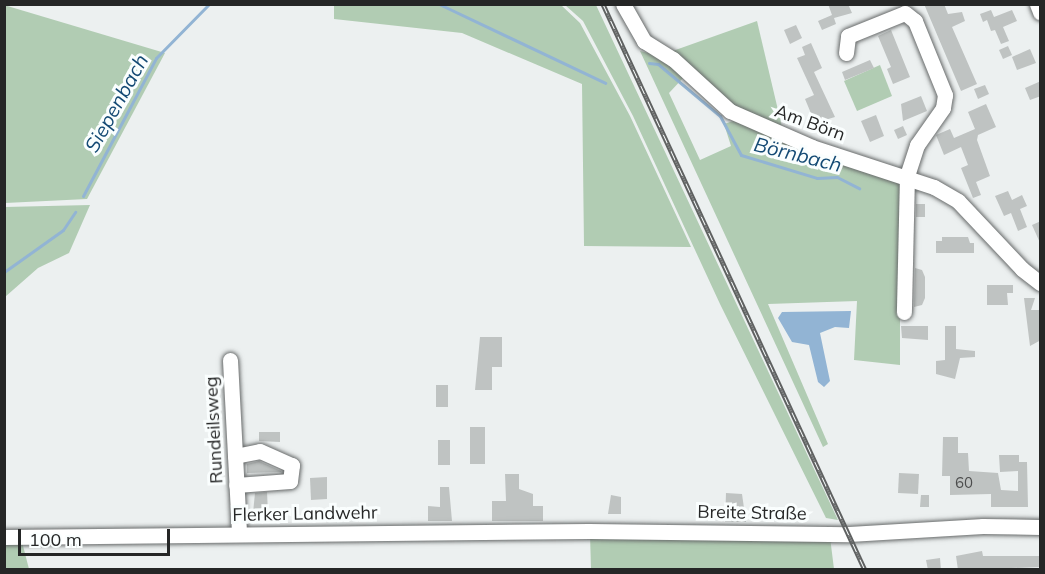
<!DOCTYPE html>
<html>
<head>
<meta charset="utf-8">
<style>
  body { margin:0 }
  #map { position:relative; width:1045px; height:574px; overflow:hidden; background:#ecf0f0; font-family:Mulish,sans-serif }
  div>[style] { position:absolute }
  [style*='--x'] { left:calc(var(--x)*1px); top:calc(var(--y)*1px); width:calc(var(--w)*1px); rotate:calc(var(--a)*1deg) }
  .green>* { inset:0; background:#b1ccb3 }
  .water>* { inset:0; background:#92b4d4 }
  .stream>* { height:3px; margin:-1.5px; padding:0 1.5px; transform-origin:1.5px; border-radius:1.5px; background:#92b4d4 }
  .building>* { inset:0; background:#bfc3c2 }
  .roads { filter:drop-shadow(0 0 2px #676a6a) drop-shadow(0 0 2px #676a6a) }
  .minor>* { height:15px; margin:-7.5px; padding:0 7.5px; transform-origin:7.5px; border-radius:7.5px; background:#fff }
  .rail>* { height:5px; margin-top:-2.5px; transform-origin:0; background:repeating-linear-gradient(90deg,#fafefe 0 9px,#5f6161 0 18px); box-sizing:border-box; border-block:2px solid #5f6161 }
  span { translate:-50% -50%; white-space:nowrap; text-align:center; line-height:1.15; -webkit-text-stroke:6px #fafefe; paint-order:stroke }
  .number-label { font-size:15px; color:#4c4d4d }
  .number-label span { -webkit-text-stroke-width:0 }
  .street-label { font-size:18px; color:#252626 }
  .water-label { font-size:20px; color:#144a74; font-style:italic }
  .frame { position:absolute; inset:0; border:6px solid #252626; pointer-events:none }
  .scale { position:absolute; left:18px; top:529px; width:152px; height:27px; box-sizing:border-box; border:3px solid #252626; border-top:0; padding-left:8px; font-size:18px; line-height:21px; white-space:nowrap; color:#252626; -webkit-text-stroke:4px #fafefe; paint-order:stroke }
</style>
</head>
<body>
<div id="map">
  <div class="green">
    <div style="clip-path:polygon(4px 5px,165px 53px,87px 199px,5px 203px)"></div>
    <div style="clip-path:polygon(334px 5px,561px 5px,580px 23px,630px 116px,691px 247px,584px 246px,582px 84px,462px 33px,334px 19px)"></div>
    <div style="clip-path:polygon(565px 5px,596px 5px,838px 520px,826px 518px,720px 304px,633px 116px,583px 21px)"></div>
    <div style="clip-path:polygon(757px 21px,782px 127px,738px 111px,667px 53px)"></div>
    <div style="clip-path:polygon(640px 51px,662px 56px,684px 77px,669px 93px,700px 160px,731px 146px,724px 124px,733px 121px,900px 182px,900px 365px,854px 360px,857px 301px,768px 304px,828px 444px,823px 447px)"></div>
    <div style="clip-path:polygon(880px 65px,892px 96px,857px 111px,844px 81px)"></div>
    <div style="clip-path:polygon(90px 205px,69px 253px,38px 268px,5px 297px,5px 207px)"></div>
    <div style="clip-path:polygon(590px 534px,830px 537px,834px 569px,591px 569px)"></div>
    <div style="clip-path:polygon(21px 538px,29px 569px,5px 569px,4px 539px)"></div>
  </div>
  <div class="water">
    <div style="clip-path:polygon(851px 311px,849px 328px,835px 327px,820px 333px,830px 381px,824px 387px,818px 382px,809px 345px,792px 342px,778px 318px,782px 312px)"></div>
  </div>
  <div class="stream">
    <div style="--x:439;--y:4;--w:184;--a:25.4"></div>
    <div style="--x:649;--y:63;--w:9;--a:6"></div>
    <div style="--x:658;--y:64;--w:81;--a:40"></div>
    <div style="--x:720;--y:116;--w:44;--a:61.7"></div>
    <div style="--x:741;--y:155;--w:79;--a:16.8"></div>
    <div style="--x:817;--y:178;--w:20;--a:-3"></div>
    <div style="--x:837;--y:177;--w:25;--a:27"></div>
    <div style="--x:83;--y:196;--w:156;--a:-62.1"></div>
    <div style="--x:156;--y:58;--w:76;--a:-45.5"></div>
    <div style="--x:4;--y:272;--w:72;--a:-35.4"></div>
    <div style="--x:63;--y:230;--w:22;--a:-56"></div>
  </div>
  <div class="building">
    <div style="clip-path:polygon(828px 4px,848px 4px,852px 13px,834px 18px,836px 24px,822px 30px,818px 21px,832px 15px)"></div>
    <div style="clip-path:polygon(924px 4px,944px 4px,948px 14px,962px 12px,965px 21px,952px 27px,977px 84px,961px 91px)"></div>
    <div style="clip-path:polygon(991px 10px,994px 17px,1012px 10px,1017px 21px,1003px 27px,1009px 41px,1001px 44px,995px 30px,991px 31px,987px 20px,983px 22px,980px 14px)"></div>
    <div style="clip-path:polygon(796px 25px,802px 38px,790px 44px,784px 30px)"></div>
    <div style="clip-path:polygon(891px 30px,910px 77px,893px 84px,887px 69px,891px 67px,878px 36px)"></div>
    <div style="clip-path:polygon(811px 43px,822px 68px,814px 72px,835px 117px,815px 123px,805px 99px,814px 95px,797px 58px,805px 55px,802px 47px)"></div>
    <div style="clip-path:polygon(1008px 46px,1012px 55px,1003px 59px,999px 50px)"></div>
    <div style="clip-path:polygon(1030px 49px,1036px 63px,1017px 70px,1012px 57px)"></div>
    <div style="clip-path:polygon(870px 60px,874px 68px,845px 80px,842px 72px)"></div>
    <div style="clip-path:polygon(1041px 81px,1041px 96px,1030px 100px,1025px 88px)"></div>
    <div style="clip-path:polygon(985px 85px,989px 94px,978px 99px,974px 89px)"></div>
    <div style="clip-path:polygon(921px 96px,927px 111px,903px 121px,901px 104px)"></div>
    <div style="clip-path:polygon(986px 104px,996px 127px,978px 135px,977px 140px,990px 176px,976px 182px,981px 195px,973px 198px,961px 168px,968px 165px,961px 147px,944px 155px,936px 135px,950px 129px,954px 138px,975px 129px,968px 112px)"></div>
    <div style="clip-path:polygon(876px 115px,884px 136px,870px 142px,861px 121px)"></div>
    <div style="clip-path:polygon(903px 126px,907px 135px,898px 139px,894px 130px)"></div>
    <div style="clip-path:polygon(1008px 191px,1012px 200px,1022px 195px,1027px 206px,1020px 209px,1027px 227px,1018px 231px,1011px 213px,1004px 216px,995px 196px)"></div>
    <div style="clip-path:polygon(916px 204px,925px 204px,925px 217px,916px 217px)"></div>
    <div style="clip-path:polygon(1041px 221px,1041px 245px,1032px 225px)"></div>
    <div style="clip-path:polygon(942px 237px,968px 237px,970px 243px,974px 243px,974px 253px,936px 253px,936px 241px,942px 241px)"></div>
    <div style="clip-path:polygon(915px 268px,922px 270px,925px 277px,925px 298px,922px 305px,914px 307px)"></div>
    <div style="clip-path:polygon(987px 285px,1013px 285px,1013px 293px,1007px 293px,1008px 305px,987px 305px)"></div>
    <div style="clip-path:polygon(1024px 298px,1035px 298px,1031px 310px,1041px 310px,1041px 340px,1030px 346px)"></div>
    <div style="clip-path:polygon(901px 326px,928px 326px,928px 340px,902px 338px)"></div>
    <div style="clip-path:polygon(945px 326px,956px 326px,956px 349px,975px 351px,975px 357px,960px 358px,955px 379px,936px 374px,936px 361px,945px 360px)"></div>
    <div style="clip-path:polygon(480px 337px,502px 337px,502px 367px,492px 367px,492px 390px,475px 390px)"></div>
    <div style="clip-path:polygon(436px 385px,448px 385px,448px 407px,436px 407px)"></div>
    <div style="clip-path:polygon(470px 427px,485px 427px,485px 464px,470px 464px)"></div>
    <div style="clip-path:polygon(259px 432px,280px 432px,280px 442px,259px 441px)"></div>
    <div style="clip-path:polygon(943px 437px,958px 437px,958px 453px,968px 453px,969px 471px,998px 473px,1001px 490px,1018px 491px,1018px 471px,1000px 472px,999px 455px,1019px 455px,1019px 462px,1027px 462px,1028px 507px,991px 507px,991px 494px,950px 495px,950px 476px,942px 476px)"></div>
    <div style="clip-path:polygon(438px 440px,450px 440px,450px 465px,438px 465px)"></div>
    <div style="clip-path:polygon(259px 461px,281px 471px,281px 472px,247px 473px,247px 464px)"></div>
    <div style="clip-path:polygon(899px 473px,919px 474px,918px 494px,898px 493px)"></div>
    <div style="clip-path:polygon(505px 474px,519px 474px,519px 489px,533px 494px,533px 506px,543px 506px,543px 521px,492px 521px,492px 501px,506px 501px)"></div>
    <div style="clip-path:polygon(327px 477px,327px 499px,311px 500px,310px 478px)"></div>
    <div style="clip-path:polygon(440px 487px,449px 487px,452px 521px,428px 521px,428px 506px,440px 507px)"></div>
    <div style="clip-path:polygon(267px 492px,268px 513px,253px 513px,255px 493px)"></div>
    <div style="clip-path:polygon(726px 493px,742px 494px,746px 522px,725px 522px)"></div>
    <div style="clip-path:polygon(611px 495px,621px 497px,621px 514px,608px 514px)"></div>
    <div style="clip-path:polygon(921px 495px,929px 495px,929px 507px,920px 507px)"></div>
    <div style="clip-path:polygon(982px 551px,983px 556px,1041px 556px,1041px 567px,958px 570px,956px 556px)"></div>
    <div style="clip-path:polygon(940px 558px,941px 570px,928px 570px,926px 560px)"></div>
  </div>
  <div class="roads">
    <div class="minor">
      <div style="--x:623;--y:4;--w:43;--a:60.4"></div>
      <div style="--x:644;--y:41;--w:34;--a:32"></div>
      <div style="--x:673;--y:59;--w:77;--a:42.4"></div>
      <div style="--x:730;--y:111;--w:90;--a:23.7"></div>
      <div style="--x:812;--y:147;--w:128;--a:18.2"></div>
      <div style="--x:934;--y:187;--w:28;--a:30"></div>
      <div style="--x:958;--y:201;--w:93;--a:46.7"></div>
      <div style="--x:1022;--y:269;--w:23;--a:38"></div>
      <div style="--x:1037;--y:4;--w:9;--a:69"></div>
      <div style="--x:846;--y:53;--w:17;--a:-83"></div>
      <div style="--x:848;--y:36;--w:61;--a:-22"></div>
      <div style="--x:905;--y:13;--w:13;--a:39"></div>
      <div style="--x:915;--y:21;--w:80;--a:67.9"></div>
      <div style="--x:945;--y:95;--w:13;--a:99"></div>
      <div style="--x:943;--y:108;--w:45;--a:125.1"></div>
      <div style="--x:917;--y:145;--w:32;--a:108"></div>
      <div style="--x:907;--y:175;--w:137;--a:91.3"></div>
      <div style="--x:230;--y:360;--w:174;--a:87"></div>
      <div style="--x:235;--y:456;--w:25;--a:-11"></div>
      <div style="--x:260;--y:451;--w:35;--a:24"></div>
      <div style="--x:292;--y:465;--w:16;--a:97"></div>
      <div style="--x:290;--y:481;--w:54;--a:175.8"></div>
      <div style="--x:4;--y:537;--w:585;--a:-0.59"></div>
      <div style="--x:589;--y:531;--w:260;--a:0.7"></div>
      <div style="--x:849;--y:534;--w:134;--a:-3.4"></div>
      <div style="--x:983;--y:526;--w:57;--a:1"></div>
    </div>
  </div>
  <div class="rail">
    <div style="--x:603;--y:4;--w:624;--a:65.16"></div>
  </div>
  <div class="number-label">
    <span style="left:964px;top:483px">60</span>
  </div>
  <div class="street-label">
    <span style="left:810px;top:123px;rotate:20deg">Am Börn</span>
    <span style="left:214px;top:430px;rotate:-93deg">Rundeilsweg</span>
    <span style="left:752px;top:513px;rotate:1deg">Breite Straße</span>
    <span style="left:305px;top:514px;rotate:-1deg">Flerker Landwehr</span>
  </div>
  <div class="water-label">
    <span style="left:116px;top:103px;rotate:-61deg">Siepenbach</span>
    <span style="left:798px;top:154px;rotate:14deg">Börnbach</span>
  </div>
  <div class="frame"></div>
  <div class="scale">100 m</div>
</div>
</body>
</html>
